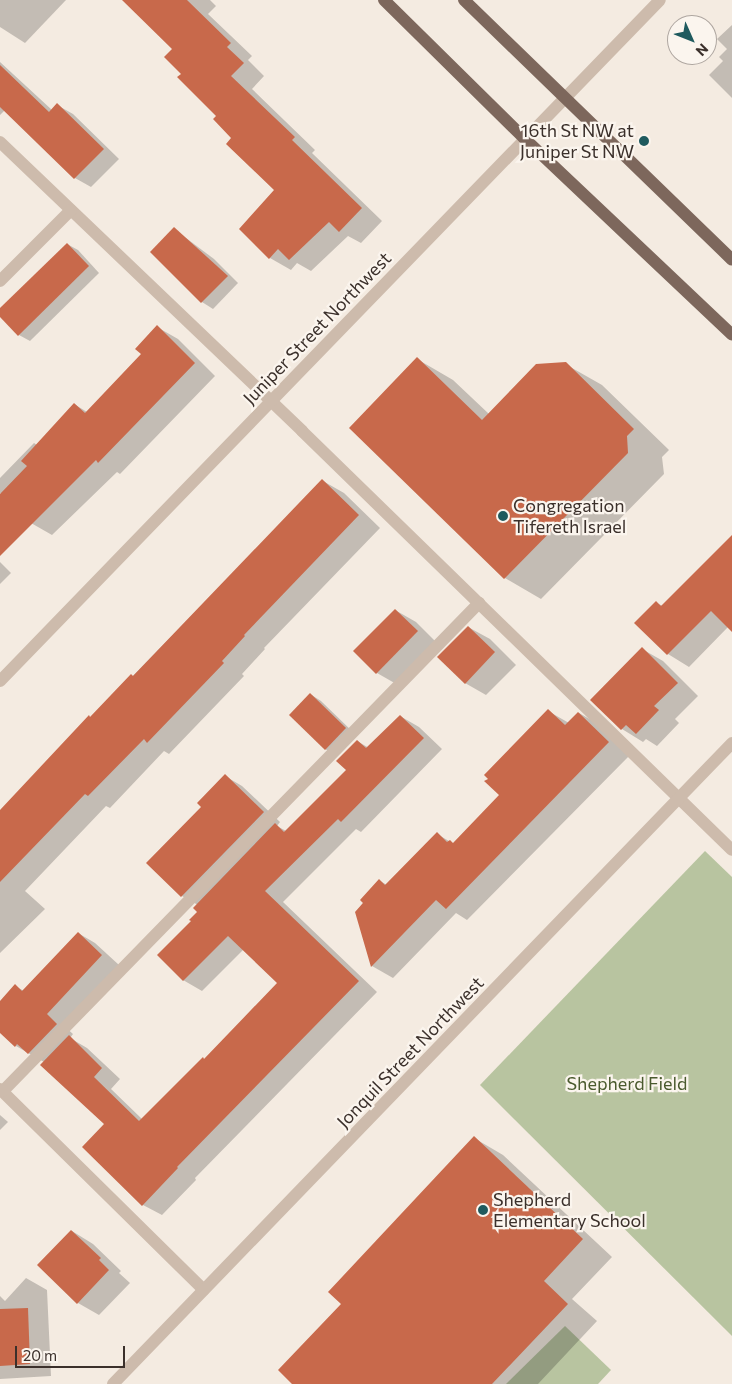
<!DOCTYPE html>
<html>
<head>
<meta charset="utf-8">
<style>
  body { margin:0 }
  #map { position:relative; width:732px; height:1384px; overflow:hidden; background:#f4ebe1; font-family:Commissioner,sans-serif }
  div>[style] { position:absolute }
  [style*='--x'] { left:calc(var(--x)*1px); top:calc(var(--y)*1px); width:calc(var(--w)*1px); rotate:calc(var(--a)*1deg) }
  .green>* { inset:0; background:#b8c4a0 }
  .shadow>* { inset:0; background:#0003 }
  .building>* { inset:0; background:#c8694b }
  .minor>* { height:12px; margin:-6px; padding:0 6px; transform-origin:6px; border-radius:6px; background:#cdbbac }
  .major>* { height:12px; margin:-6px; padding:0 6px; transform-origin:6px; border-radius:6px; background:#7d675c }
  .dots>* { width:14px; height:14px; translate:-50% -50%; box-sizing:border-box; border:2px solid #fbf5ee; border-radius:50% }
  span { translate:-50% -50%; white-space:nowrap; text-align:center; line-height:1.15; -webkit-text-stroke:4.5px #fbf5ee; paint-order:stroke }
  .poi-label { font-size:18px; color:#3b302b }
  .right { translate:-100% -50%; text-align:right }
  .left { translate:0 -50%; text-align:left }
  .street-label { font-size:18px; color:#3b302b }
  .park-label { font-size:18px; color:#4a5a2e }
  .north { position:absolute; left:667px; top:15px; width:50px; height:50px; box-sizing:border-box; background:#fbf5ee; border:1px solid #aea6a0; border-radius:50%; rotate:134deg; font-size:14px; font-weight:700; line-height:20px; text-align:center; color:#3b302b }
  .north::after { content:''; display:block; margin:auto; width:18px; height:22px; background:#1f5a5e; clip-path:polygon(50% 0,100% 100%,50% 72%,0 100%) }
  .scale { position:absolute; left:15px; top:1346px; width:110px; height:22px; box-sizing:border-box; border:2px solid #3b302b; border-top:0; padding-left:6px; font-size:15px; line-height:18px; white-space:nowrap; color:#3b302b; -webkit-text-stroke:4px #fbf5ee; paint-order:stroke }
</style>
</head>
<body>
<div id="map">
  <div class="green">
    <div style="clip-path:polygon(705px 851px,732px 877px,732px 1336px,480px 1085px)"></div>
    <div style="clip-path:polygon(565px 1326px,611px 1370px,598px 1384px,506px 1384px)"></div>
  </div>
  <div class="shadow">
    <div style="clip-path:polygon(0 0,66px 0,25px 43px,0 27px)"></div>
    <div style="clip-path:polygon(130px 0,210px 0,216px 6px,208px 14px,252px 56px,248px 60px,264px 76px,252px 89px,315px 150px,312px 153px,382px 221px,361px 243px,348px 236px,311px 271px,297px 263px,291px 270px,270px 258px,276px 190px,183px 74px,174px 49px)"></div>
    <div style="clip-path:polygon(732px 25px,732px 98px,709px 75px,723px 61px,719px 57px,727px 49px,717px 39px)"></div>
    <div style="clip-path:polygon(0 62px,52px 110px,57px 105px,73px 114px,119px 159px,91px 187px,75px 178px,5px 110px,0 115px)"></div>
    <div style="clip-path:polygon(174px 229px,214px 259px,238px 283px,213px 309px,202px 302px,152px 252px)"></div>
    <div style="clip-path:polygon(67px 244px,78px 250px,99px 273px,30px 341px,19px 335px,0 316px,0 310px)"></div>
    <div style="clip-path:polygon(157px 327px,178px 339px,215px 376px,120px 474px,117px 472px,52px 535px,31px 523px,0 493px,0 478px,34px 443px,37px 445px,74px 404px,87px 412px,143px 354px)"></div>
    <div style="clip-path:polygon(417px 359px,453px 380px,489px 414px,565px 364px,602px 385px,669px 450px,662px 457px,664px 474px,541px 599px,505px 578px)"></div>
    <div style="clip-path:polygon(323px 481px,344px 493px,380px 528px,264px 648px,265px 649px,242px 674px,244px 676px,169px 754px,164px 751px,110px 808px,106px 806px,25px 891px,45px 909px,0 953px,0 812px)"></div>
    <div style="clip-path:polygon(732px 552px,732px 630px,728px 627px,689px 667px,668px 654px,656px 603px,663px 606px)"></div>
    <div style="clip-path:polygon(0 562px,11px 573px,0 584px)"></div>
    <div style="clip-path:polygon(395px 610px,416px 622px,438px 644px,398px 685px,377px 673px,355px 651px)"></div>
    <div style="clip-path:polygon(468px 627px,490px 639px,516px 665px,486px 695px,465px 683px)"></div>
    <div style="clip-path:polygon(642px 649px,663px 661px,698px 696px,675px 719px,679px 723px,657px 746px,646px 739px,643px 742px,622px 729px,591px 700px)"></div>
    <div style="clip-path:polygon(310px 694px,321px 701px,356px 735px,336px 755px,325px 749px)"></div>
    <div style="clip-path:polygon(548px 711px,569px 723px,579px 713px,600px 725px,630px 755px,467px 920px,456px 913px,393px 978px,372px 966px,356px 912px,380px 881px,387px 885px,437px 834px,454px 844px,501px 795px,489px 779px)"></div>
    <div style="clip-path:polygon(400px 716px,419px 727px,442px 749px,361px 832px,356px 829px,283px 902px,377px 992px,195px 1178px,196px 1180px,162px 1215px,143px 1205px,105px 1124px,44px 1062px,16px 1046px,0 1031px,0 1003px,15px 986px,24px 991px,78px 933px,95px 943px,119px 965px,63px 1025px,73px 1034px,70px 1038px,87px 1048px,120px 1079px,111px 1089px,142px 1119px,205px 1060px,279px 983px,244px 949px,202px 991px,183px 980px,193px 921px,199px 912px,198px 905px,182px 896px,202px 807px,225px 776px,242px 786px,280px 822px,277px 826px,286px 831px,348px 770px,357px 741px,369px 748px)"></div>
    <div style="clip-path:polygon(0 1115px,8px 1122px,0 1130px)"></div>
    <div style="clip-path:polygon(474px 1138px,503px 1155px,612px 1257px,572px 1299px,597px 1321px,538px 1384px,294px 1384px,343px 1304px)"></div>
    <div style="clip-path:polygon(72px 1231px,93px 1244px,121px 1271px,119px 1273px,130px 1283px,99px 1315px,78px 1303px)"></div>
    <div style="clip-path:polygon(26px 1278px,47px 1290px,51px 1376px,0 1379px,0 1296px,5px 1301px)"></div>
  </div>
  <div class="building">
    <div style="clip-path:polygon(122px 0,187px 0,231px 43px,227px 47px,244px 63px,231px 76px,295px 137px,292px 140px,362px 208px,339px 232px,329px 222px,289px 260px,278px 249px,269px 259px,239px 229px,274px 190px,226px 144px,231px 138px,213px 119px,216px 116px,177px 77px,181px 74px,164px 57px,172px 49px)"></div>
    <div style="clip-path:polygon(0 65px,49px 112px,57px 103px,104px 149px,74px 179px,0 107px)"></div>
    <div style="clip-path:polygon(174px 227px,228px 276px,201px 303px,150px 252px)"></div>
    <div style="clip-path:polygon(67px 243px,89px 266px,18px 336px,0 317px,0 308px)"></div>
    <div style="clip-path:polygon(157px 325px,195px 363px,98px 463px,96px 460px,0 556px,0 494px,27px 466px,21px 461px,74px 403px,85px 413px,141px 354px,135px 349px)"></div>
    <div style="clip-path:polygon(417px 357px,482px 420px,536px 364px,566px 362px,634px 429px,627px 436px,628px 453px,504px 579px,349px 428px)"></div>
    <div style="clip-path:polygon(322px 479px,359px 515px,244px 635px,245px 636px,222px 661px,224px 663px,147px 743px,144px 739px,88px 796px,85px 794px,0 882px,0 810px,89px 715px,90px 717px,131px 674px,133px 676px)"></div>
    <div style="clip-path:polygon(732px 535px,732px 632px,711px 611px,667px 655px,634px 623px,656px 601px,661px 606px)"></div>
    <div style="clip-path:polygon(395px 609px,418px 631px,376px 674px,353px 651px)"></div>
    <div style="clip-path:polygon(468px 626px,495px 652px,465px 684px,437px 657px)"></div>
    <div style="clip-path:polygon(642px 647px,678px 683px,654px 706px,659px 710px,636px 734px,626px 725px,621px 730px,590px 700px)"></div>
    <div style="clip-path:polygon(310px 693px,346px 728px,325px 750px,289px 715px)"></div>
    <div style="clip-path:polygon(548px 709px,565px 725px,578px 712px,609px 742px,446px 909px,436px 900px,371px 967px,355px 912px,363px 903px,360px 900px,379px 879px,385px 885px,437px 832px,447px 842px,450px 840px,453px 843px,499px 795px,484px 781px,488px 779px,484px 775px)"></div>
    <div style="clip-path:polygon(400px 715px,424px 738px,341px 822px,338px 819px,265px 891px,359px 981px,177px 1167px,178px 1168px,142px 1206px,82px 1147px,104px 1124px,40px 1065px,69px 1035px,102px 1068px,94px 1077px,139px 1121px,203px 1057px,204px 1059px,277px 983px,228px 936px,183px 981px,157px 955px,191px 921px,189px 920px,197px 912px,193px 908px,275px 823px,284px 832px,346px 770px,336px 761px,357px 740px,366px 748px)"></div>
    <div style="clip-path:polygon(225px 774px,264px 812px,181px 897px,146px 863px,201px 807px,197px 803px)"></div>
    <div style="clip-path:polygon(78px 932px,102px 955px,47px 1014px,57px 1024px,28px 1054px,17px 1044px,15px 1047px,0 1033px,0 1001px,15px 984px,22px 991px)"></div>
    <div style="clip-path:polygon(474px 1136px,583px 1239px,544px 1281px,568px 1304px,492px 1384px,292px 1384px,278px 1370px,341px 1304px,328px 1292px)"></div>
    <div style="clip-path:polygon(71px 1230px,101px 1258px,99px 1260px,109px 1270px,77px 1304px,37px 1265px)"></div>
    <div style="clip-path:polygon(28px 1308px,30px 1364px,0 1366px,0 1309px)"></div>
  </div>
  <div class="minor">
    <div style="--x:0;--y:142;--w:418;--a:43.7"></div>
    <div style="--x:302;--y:431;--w:600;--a:44.26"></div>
    <div style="--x:0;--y:281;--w:100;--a:-45"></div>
    <div style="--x:0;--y:681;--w:948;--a:-45.9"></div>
    <div style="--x:0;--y:1089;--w:286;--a:44.6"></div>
    <div style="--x:3;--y:1091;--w:682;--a:-45.71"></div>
    <div style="--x:113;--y:1384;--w:891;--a:-46"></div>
  </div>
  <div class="major">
    <div style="--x:384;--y:0;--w:197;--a:44.6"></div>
    <div style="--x:524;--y:138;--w:286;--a:43.4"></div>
    <div style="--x:464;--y:0;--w:373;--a:44.1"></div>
  </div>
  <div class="dots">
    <div style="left:644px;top:141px;background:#1f5a5e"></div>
    <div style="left:503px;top:516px;background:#1f5a5e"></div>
    <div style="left:483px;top:1210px;background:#1f5a5e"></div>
  </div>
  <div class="poi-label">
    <span class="right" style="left:634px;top:141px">16th St NW at<br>Juniper St NW</span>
    <span class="left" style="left:513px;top:516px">Congregation<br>Tifereth Israel</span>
    <span class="left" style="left:493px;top:1210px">Shepherd<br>Elementary School</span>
  </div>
  <div class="street-label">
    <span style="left:317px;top:328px;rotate:-46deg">Juniper Street Northwest</span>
    <span style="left:410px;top:1052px;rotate:-46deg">Jonquil Street Northwest</span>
  </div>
  <div class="park-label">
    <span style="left:627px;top:1083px">Shepherd Field</span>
  </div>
  <div class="north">N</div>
  <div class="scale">20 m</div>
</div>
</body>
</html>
